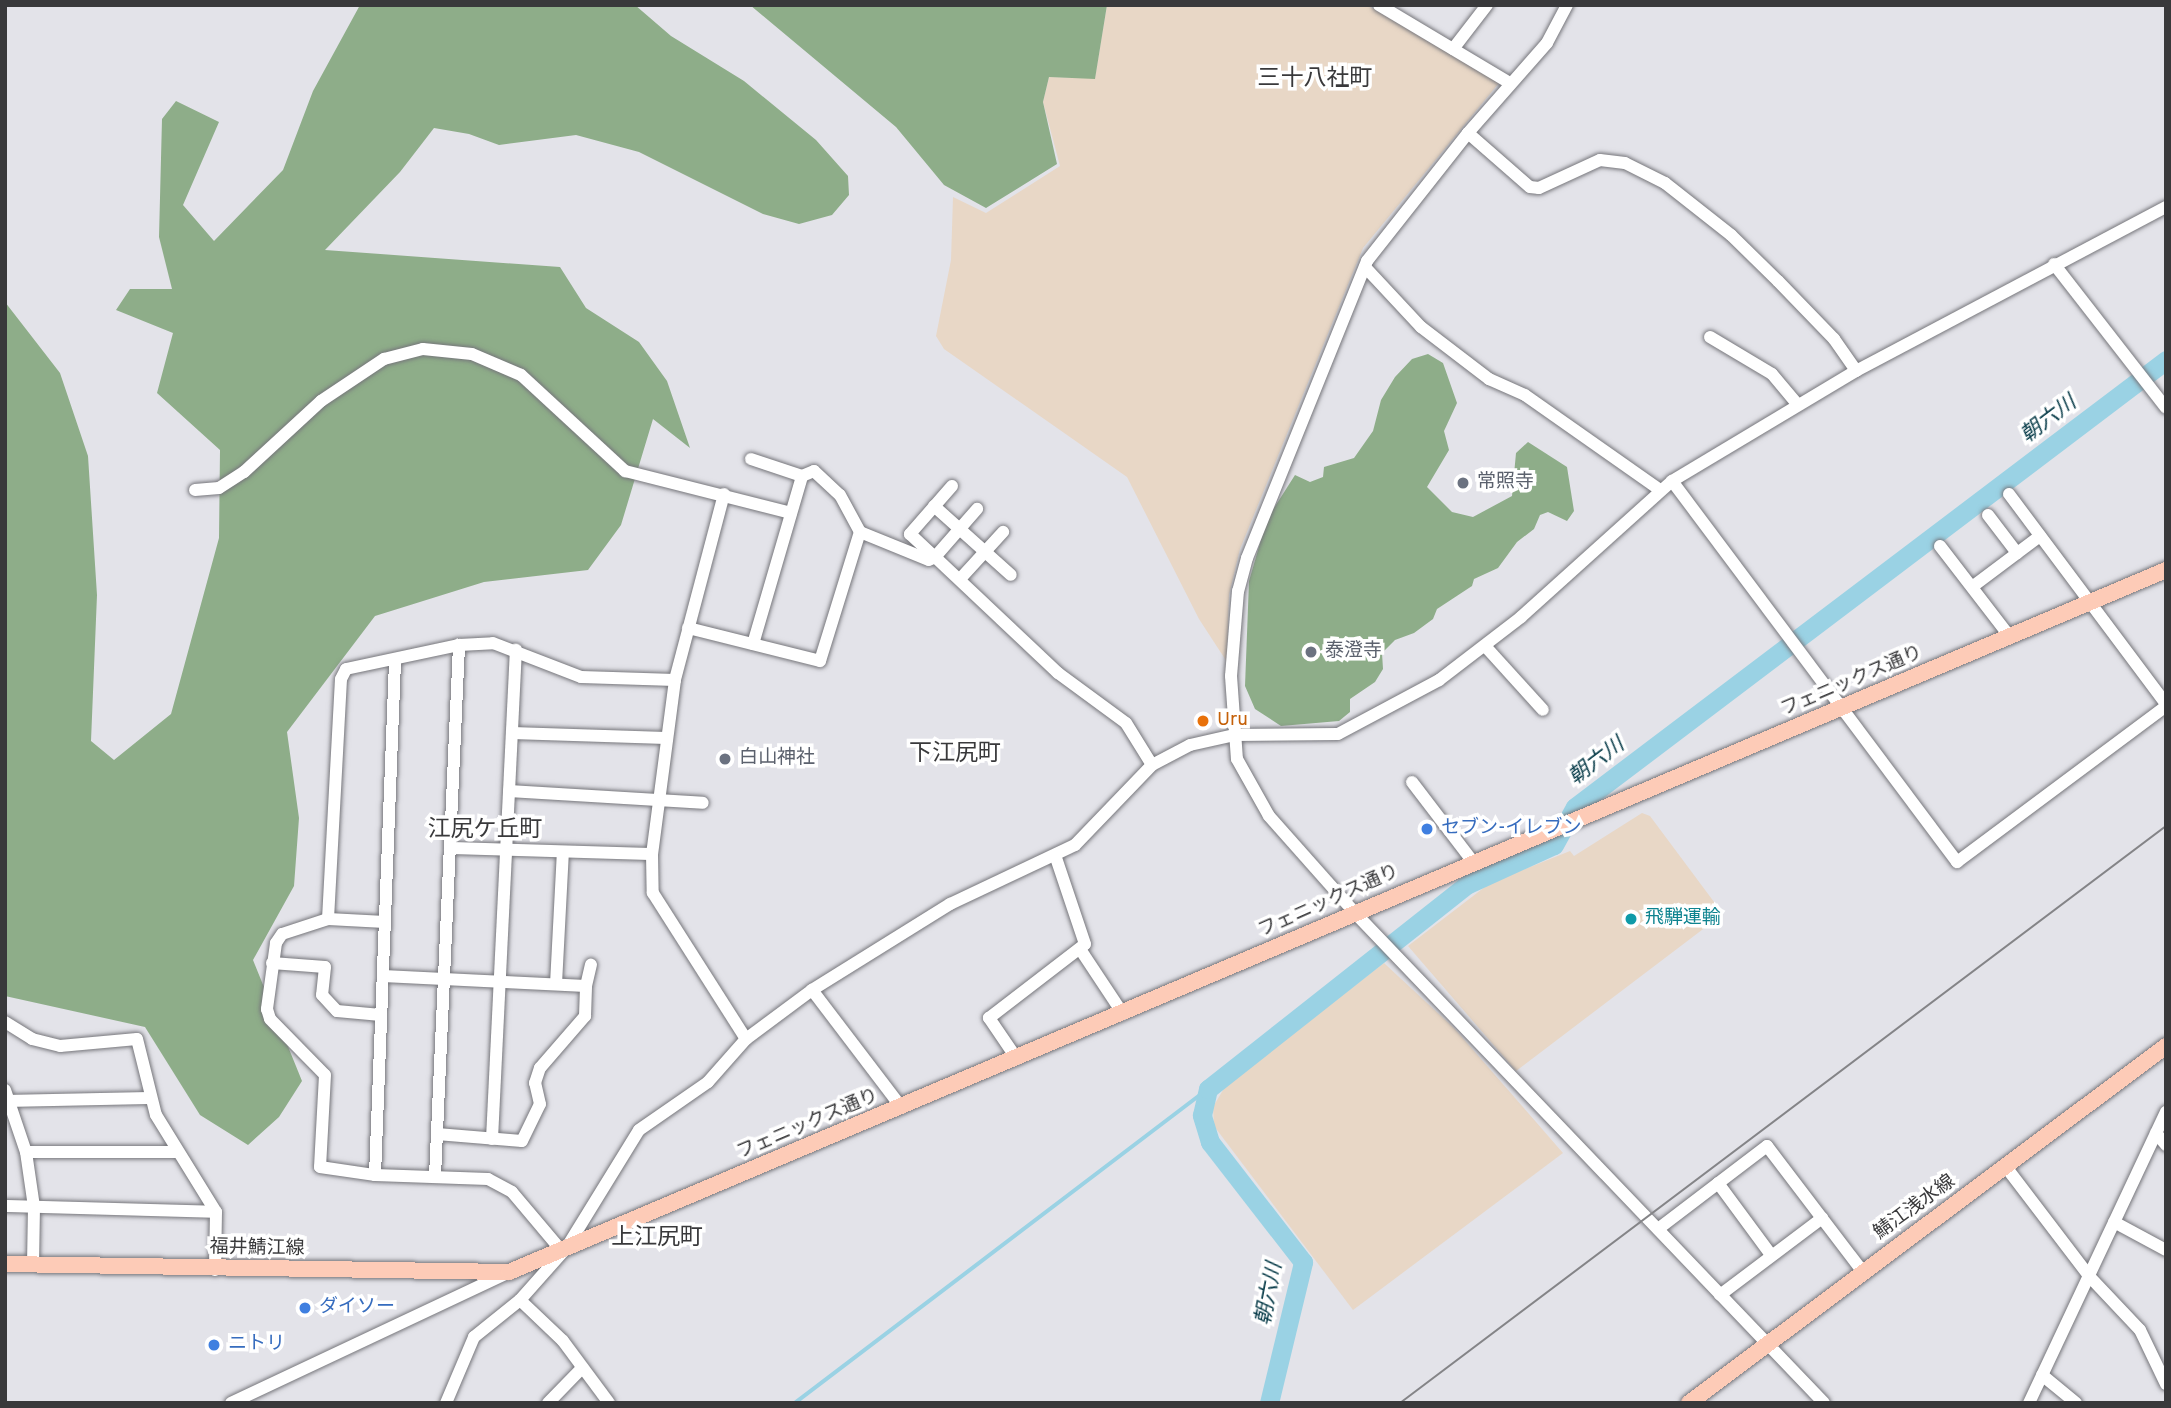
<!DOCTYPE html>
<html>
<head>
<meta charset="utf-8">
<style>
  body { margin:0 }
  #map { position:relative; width:2171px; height:1408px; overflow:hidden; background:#e3e3e9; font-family:Overpass,"Noto Sans JP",sans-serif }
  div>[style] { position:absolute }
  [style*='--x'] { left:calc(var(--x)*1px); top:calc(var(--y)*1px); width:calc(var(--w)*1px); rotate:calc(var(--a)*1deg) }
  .industrial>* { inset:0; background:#e8d7c6 }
  .forest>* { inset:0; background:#8ead89 }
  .stream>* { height:3.5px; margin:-1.75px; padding:0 1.75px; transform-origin:1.75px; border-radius:1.75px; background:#9ad2e4 }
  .river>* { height:19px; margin:-9.5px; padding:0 9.5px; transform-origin:9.5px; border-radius:9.5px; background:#9ad2e4 }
  .roads { filter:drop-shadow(0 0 2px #76767b) drop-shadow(0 0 2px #76767b) }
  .minor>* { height:12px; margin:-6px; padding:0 6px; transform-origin:6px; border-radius:6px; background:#fff }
  .major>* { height:16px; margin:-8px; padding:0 8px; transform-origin:8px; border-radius:8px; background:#fdcbb7 }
  .tram>* { height:2px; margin:-1px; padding:0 1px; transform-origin:1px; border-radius:1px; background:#848487 }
  .dots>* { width:19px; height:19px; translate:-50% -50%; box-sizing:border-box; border:4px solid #fff; border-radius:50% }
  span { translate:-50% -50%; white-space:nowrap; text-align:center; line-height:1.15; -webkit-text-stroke:7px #fff; paint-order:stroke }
  .worship-label { font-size:19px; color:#5b616d }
  .left { translate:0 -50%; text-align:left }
  .street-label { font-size:19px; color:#39393b }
  .food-label { font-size:19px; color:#c56008 }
  .shop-label { font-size:19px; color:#366cbe }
  .culture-label { font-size:19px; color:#0d838f }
  .water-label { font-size:21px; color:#073b48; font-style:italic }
  .quarter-label { font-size:23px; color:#39393b }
  .frame { position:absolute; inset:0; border:7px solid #39393b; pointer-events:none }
</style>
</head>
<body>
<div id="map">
  <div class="industrial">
    <div style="clip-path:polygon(1107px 5px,1367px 5px,1499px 83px,1363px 248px,1240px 549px,1229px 595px,1227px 662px,1199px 619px,1127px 477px,944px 349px,936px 336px,951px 260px,953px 197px,986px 213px,1060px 166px,1043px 102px,1049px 77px,1095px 78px)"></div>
    <div style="clip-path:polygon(1642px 813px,1650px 816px,1723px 914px,1516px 1071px,1408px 946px,1490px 883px,1570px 851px,1574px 856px)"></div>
    <div style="clip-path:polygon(1384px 963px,1454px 1028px,1563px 1153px,1353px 1310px,1214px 1126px,1213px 1107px,1226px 1085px)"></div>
  </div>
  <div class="forest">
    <div style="clip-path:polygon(360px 5px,635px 5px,671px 36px,744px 81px,816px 140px,848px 176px,849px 195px,832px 215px,799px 224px,763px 214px,639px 152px,576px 135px,499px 145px,469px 134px,434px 128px,400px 172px,325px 250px,560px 267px,586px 308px,639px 342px,667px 381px,690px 448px,653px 419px,621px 525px,588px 570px,484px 582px,375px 616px,287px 732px,299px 818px,294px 886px,253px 960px,302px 1081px,279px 1117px,248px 1145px,200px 1115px,145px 1027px,5px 996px,5px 302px,60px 373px,88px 456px,97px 595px,91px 741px,114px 760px,171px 714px,219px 538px,220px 450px,157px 393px,173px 333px,116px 310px,130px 289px,172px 289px,159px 237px,162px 119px,176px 101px,219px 122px,183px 205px,214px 241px,283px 170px,313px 91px)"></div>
    <div style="clip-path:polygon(750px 5px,1107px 5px,1095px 79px,1049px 77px,1043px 102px,1057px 164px,986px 208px,944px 185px,896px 127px)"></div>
    <div style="clip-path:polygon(1428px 354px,1443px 363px,1457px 403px,1444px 431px,1449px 450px,1427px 487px,1452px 512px,1473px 517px,1512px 496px,1516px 453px,1528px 442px,1567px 467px,1574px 511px,1567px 521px,1548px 512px,1540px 515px,1534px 529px,1517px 542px,1498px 568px,1474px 579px,1472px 586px,1437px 609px,1433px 619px,1414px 633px,1395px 640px,1382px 653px,1383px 669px,1375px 682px,1350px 699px,1350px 712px,1339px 721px,1281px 726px,1255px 709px,1245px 686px,1249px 581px,1267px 519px,1295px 475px,1310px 482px,1323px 477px,1324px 467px,1354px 458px,1373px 431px,1381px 400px,1395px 377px,1412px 359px)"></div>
  </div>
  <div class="stream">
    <div style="--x:795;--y:1403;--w:519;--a:-37.25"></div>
  </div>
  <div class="river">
    <div style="--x:1269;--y:1403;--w:145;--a:-76.4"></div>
    <div style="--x:1303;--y:1262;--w:152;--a:-127.8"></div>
    <div style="--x:1210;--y:1142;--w:28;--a:-107"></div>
    <div style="--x:1202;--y:1115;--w:27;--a:-77"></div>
    <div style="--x:1208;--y:1089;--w:331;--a:-38.3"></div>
    <div style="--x:1468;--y:884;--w:94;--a:-24.4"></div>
    <div style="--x:1554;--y:845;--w:43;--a:-61.1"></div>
    <div style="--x:1575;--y:807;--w:741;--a:-37.1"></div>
  </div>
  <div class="roads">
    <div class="minor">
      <div style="--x:1379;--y:5;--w:152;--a:30.8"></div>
      <div style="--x:1567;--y:5;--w:43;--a:117.8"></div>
      <div style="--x:1547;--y:43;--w:120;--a:131.3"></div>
      <div style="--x:1468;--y:133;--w:163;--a:128.3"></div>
      <div style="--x:1367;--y:261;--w:320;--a:112"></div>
      <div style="--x:1247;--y:558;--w:34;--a:105"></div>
      <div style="--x:1238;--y:591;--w:85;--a:94.7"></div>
      <div style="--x:1231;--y:676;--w:83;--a:85.9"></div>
      <div style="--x:1237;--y:759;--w:65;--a:60.7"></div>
      <div style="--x:1269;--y:816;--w:130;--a:48.4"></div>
      <div style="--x:1355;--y:913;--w:678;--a:46.25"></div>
      <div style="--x:1453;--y:49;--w:56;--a:-52.3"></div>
      <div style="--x:1468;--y:133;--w:82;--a:41.1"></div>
      <div style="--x:1530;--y:187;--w:9;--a:6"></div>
      <div style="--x:1539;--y:188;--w:67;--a:-24.7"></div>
      <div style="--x:1600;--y:160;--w:25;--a:7"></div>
      <div style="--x:1625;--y:163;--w:45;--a:26.6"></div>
      <div style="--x:1665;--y:183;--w:84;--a:38.2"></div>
      <div style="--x:1731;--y:235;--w:66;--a:44.4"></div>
      <div style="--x:1778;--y:281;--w:81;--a:46"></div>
      <div style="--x:1834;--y:339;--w:39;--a:55"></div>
      <div style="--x:2054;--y:264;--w:182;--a:52.1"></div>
      <div style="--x:1365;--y:267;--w:82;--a:47"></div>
      <div style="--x:1421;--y:327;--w:86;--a:37.4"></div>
      <div style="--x:1489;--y:379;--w:39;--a:24"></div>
      <div style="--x:1525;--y:395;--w:165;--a:35.1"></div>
      <div style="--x:1710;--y:337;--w:72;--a:30.8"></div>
      <div style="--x:1772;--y:374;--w:39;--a:50"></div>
      <div style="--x:751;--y:459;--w:54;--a:18.4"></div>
      <div style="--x:1672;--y:481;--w:476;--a:53.2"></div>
      <div style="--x:1957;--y:862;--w:261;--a:-36.7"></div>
      <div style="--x:952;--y:486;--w:64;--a:131.2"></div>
      <div style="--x:910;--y:534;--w:34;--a:43"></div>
      <div style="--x:935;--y:557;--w:64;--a:-48.8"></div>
      <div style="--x:195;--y:490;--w:24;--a:-5"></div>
      <div style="--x:219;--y:488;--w:30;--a:-33"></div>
      <div style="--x:244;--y:472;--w:105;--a:-42.7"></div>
      <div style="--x:321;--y:401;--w:76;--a:-33.7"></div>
      <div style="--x:384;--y:359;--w:40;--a:-14.4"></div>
      <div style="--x:423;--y:349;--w:49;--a:5.8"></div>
      <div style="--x:472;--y:354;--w:53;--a:23.2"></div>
      <div style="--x:521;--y:375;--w:142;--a:42.7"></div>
      <div style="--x:625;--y:471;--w:171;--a:14.2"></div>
      <div style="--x:724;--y:494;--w:192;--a:104.8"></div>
      <div style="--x:675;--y:680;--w:176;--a:97.5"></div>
      <div style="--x:652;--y:854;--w:39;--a:89"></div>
      <div style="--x:653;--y:893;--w:173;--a:57.5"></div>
      <div style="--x:2009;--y:494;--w:262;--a:53.2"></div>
      <div style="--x:934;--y:506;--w:103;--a:41.9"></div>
      <div style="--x:1988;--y:515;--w:48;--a:52.7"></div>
      <div style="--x:1940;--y:546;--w:115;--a:52.4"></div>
      <div style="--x:960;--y:579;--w:64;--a:-47.5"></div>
      <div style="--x:1972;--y:587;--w:85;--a:-36.9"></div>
      <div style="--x:688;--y:628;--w:136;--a:14"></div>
      <div style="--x:820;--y:661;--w:135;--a:-72.8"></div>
      <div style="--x:753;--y:644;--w:175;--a:-73.7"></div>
      <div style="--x:802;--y:476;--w:13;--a:-23"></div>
      <div style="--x:814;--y:471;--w:35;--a:43"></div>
      <div style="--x:840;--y:495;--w:42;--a:61.6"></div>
      <div style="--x:860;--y:532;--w:74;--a:22.1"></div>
      <div style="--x:929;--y:560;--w:7;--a:-27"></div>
      <div style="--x:935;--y:557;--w:169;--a:43.3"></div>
      <div style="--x:1058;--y:673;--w:84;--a:36.3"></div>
      <div style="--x:1126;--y:723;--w:49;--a:58.2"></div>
      <div style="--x:1485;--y:646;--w:86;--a:47.8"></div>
      <div style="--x:512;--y:733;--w:154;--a:1.9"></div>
      <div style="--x:1412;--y:782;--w:102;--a:52.6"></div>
      <div style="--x:509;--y:791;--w:194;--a:3.5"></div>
      <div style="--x:450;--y:848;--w:202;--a:1.7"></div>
      <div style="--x:328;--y:919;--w:240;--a:-86.9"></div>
      <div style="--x:341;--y:679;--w:11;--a:-63"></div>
      <div style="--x:346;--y:669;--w:116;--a:-12"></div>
      <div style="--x:459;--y:645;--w:34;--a:-3"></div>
      <div style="--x:493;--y:643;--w:94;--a:21.1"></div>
      <div style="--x:581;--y:677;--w:94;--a:1.8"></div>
      <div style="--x:385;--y:922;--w:57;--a:-177"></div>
      <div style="--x:328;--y:919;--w:48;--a:161.9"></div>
      <div style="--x:282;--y:934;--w:11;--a:124"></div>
      <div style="--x:276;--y:943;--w:67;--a:97.8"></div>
      <div style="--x:267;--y:1009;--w:10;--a:73"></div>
      <div style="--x:270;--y:1019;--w:78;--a:45.5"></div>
      <div style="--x:325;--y:1075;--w:92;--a:93.1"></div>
      <div style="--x:320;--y:1167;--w:56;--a:8.3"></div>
      <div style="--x:375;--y:1175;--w:113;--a:2"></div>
      <div style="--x:488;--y:1179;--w:27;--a:28"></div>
      <div style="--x:512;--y:1192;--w:76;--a:49.8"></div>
      <div style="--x:1080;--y:949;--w:78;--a:56.5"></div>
      <div style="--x:272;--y:963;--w:53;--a:4.3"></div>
      <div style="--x:325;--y:967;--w:28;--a:96"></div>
      <div style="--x:322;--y:995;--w:22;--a:47"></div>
      <div style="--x:337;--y:1011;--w:44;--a:5.2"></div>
      <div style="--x:383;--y:976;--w:203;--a:2.8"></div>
      <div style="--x:586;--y:986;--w:22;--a:-77"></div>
      <div style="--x:556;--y:984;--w:132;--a:-87"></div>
      <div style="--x:812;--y:990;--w:148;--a:52.7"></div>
      <div style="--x:5;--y:1022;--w:32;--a:32"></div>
      <div style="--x:32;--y:1039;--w:29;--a:14"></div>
      <div style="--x:60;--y:1046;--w:77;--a:-5.2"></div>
      <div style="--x:137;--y:1039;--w:78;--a:76"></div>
      <div style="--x:156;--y:1115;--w:114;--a:58.3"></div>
      <div style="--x:216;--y:1212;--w:58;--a:91"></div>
      <div style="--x:1017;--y:1059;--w:50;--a:-124.3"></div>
      <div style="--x:989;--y:1018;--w:121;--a:-37.6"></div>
      <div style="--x:1085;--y:944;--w:94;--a:-108.6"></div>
      <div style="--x:5;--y:1090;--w:65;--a:71.3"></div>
      <div style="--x:26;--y:1152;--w:56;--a:81.7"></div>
      <div style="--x:34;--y:1207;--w:58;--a:91"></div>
      <div style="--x:5;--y:1101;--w:144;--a:-1.2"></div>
      <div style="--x:2156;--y:1133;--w:16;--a:50"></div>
      <div style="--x:437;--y:1134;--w:85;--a:4.7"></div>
      <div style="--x:522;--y:1141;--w:41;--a:-64.1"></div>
      <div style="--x:540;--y:1104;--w:22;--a:-103"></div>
      <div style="--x:535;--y:1083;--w:16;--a:-72"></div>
      <div style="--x:540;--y:1068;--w:69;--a:-49.1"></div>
      <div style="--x:585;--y:1016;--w:30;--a:-88"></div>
      <div style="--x:492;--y:1139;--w:490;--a:-87.2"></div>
      <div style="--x:26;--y:1152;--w:152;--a:0"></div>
      <div style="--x:2006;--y:1167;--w:137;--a:52.7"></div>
      <div style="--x:2089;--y:1276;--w:74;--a:46.6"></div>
      <div style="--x:2140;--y:1330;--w:60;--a:64.3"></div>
      <div style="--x:375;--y:1175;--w:514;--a:-87.77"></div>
      <div style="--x:435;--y:1176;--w:532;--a:-87.41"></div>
      <div style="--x:1718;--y:1183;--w:89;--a:53.6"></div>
      <div style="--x:5;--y:1206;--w:211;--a:1.6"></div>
      <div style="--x:2114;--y:1222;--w:59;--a:28.3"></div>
      <div style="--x:1658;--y:1229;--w:137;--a:-37.3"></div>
      <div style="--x:1767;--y:1146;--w:158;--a:52.7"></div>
      <div style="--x:1720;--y:1295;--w:128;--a:-37"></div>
      <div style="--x:520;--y:1300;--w:59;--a:43.6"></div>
      <div style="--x:563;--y:1341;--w:77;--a:53.4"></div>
      <div style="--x:2042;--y:1375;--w:44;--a:39.5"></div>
      <div style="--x:231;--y:1403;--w:303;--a:-25.2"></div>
      <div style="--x:446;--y:1403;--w:72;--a:-67"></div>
      <div style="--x:474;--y:1337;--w:59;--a:-38.8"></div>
      <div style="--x:520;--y:1300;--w:71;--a:-48.4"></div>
      <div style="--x:567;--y:1247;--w:137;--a:-58.4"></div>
      <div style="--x:639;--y:1130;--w:84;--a:-34.8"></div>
      <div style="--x:708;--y:1082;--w:57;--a:-48.5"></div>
      <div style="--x:746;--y:1039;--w:82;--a:-36.6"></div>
      <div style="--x:812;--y:990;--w:163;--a:-31.9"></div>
      <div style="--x:950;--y:904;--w:138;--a:-25.3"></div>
      <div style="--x:1075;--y:845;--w:111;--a:-46.1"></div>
      <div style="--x:1152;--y:765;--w:43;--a:-27.8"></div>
      <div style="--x:1190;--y:745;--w:45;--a:-12.8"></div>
      <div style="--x:1234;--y:735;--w:104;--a:-0.6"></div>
      <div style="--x:1338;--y:734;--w:115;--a:-28.1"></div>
      <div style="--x:1439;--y:680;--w:103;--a:-37.5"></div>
      <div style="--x:1521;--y:617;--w:203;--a:-42"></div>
      <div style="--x:1672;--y:481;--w:214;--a:-30.9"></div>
      <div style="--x:1856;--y:371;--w:351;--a:-27.9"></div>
      <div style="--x:548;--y:1403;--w:49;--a:-45.8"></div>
      <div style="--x:2029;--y:1403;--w:322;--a:-64.8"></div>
    </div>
    <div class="major">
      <div style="--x:5;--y:1264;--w:504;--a:0.91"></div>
      <div style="--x:509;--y:1272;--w:1800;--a:-22.96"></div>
      <div style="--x:1689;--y:1403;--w:596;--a:-36.81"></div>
    </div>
  </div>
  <div class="tram">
    <div style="--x:1400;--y:1403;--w:959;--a:-36.99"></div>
  </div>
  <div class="dots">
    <div style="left:1463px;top:483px;background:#6b7280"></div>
    <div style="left:1311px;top:652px;background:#6b7280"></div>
    <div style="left:1203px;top:721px;background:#e8710a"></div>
    <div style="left:725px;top:759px;background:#6b7280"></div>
    <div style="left:1427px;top:829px;background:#3f7fe0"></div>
    <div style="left:1631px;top:919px;background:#0f9aa8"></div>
    <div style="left:305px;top:1308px;background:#3f7fe0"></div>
    <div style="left:214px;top:1345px;background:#3f7fe0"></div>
  </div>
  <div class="worship-label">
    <span class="left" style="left:1477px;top:483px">常照寺</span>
    <span class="left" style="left:1325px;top:652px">泰澄寺</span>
    <span class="left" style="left:739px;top:759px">白山神社</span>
  </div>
  <div class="street-label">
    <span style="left:1852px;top:682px;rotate:-23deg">フェニックス通り</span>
    <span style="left:1329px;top:902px;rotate:-24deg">フェニックス通り</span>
    <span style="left:808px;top:1125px;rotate:-23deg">フェニックス通り</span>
    <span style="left:1915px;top:1208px;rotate:-36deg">鯖江浅水線</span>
    <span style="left:257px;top:1249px;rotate:1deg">福井鯖江線</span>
  </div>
  <div class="food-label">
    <span class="left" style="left:1217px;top:721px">Uru</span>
  </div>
  <div class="shop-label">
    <span class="left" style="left:1441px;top:829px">セブン-イレブン</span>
    <span class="left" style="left:319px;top:1308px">ダイソー</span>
    <span class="left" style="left:228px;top:1345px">ニトリ</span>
  </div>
  <div class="culture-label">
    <span class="left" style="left:1645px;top:919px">飛騨運輸</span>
  </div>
  <div class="water-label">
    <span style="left:2049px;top:420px;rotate:-37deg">朝六川</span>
    <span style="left:1597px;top:762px;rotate:-37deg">朝六川</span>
    <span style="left:1270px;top:1294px;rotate:-79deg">朝六川</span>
  </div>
  <div class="quarter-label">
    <span style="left:1315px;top:80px">三十八社町</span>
    <span style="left:955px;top:755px">下江尻町</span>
    <span style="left:485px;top:831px">江尻ケ丘町</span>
    <span style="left:657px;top:1239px">上江尻町</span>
  </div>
  <div class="frame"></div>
</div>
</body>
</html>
